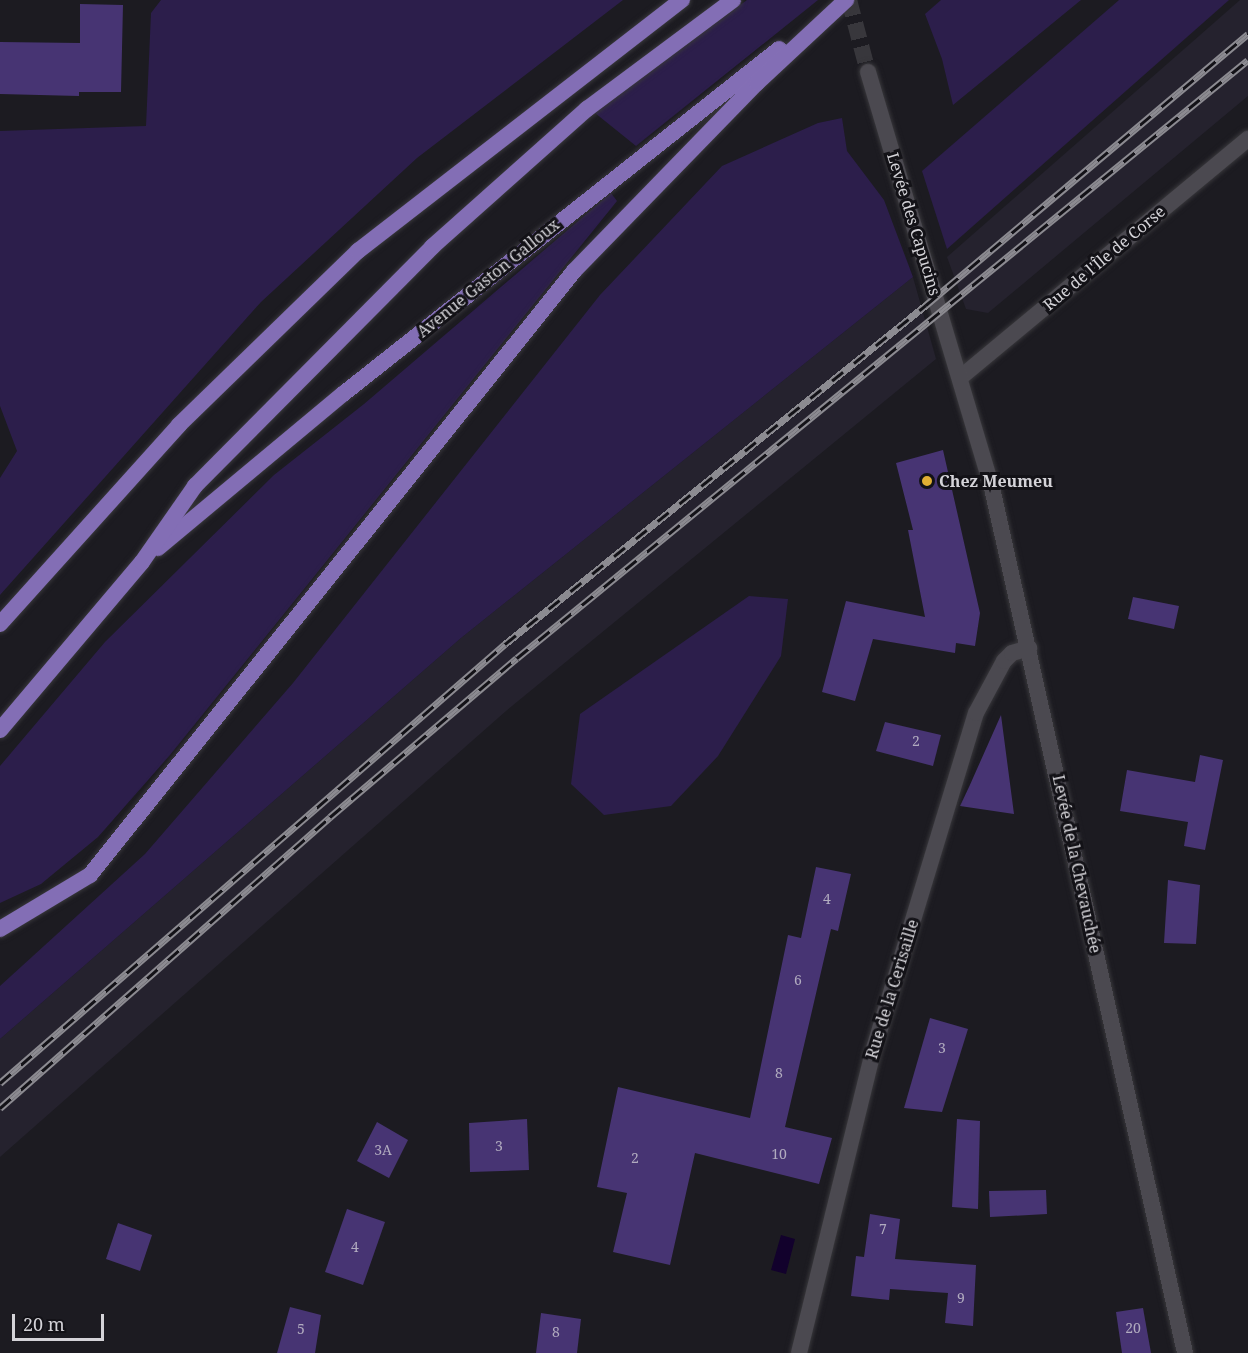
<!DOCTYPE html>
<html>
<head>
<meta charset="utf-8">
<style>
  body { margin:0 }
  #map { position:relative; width:1248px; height:1353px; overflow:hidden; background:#1c1b21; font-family:"Noto Serif",serif }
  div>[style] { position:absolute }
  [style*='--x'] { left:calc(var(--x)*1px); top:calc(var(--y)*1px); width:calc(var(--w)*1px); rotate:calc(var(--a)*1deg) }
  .built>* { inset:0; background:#25222e }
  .green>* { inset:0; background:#2c1e4b }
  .water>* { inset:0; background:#12012c }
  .building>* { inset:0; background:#473473 }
  .tertiary-tunnel>* { height:16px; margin-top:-8px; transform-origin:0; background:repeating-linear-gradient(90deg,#38373c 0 16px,transparent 0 24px) }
  .roads { filter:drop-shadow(0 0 2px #38373b) drop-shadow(0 0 2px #38373b) }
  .minor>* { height:16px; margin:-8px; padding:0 8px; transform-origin:8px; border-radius:8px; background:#4b4950 }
  .tertiary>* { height:16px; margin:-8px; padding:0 8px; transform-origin:8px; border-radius:8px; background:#4b4950 }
  .primary>* { height:16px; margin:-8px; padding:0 8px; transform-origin:8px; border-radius:8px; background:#836eb5 }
  .rail>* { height:7px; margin-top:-3.5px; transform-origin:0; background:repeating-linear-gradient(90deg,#131217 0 14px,#8c8b91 0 28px); box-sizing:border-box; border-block:2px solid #8c8b91 }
  .dots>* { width:16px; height:16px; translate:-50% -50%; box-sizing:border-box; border:3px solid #131217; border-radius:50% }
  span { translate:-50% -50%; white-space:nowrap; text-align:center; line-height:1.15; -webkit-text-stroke:6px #131217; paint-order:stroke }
  .number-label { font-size:14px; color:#b1abbf }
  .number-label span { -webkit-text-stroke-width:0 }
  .street-label { font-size:16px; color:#d4d3d8 }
  .poi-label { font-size:16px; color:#d4d3d8; font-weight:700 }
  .left { translate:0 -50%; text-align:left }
  .scale { position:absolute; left:12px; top:1314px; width:92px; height:27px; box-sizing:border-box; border:3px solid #d4d3d8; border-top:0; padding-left:8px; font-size:18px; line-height:21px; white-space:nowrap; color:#d4d3d8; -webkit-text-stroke:4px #131217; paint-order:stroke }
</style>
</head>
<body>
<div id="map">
  <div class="built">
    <div style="clip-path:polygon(1240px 0,1248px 0,1248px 96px,988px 313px,966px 309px,947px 257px)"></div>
    <div style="clip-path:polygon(913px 277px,936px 359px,506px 711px,0 1157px,0 1039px,461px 638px)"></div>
  </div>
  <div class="green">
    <div style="clip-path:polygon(161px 0,623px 0,417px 158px,261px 302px,0 595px,0 478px,17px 451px,0 406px,0 131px,146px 126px,151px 13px)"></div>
    <div style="clip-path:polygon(747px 0,818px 0,636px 146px,595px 113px)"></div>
    <div style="clip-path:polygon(941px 0,1081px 0,953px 105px,942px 59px,925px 14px)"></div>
    <div style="clip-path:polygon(1119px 0,1229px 0,947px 249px,922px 171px)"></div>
    <div style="clip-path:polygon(842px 118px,847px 151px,884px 200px,913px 277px,461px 638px,0 1039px,0 986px,145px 854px,293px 683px,600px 295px,722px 166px,818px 123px)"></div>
    <div style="clip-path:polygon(611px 193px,617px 201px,170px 755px,98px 837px,41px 884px,0 903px,0 766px,105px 642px,274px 475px,364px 404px)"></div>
    <div style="clip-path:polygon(749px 596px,788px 599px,781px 656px,718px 756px,671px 806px,604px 815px,571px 784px,580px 714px)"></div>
  </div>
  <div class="water">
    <div style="clip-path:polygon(781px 1235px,795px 1239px,786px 1274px,771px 1270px)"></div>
  </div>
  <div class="building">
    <div style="clip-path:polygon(80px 4px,123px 5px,121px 92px,79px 92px,79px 96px,0 94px,0 42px,80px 43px)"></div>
    <div style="clip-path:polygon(943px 450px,980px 613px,975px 646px,956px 643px,955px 653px,873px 639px,855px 701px,822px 692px,846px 601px,925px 617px,908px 530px,913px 530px,896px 463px)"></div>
    <div style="clip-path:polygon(1133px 597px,1179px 606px,1174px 629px,1128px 619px)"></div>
    <div style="clip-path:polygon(1001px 715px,1014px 814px,960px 806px,969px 787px)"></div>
    <div style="clip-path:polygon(885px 722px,941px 735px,933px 766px,876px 751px)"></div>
    <div style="clip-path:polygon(1200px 755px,1223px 760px,1205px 850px,1184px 846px,1188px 822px,1120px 811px,1127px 770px,1195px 782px)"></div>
    <div style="clip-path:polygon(816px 867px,851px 874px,838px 931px,831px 929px,785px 1127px,832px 1138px,819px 1184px,695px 1153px,670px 1265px,613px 1252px,627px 1193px,597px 1187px,618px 1087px,750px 1118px,788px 935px,801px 938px)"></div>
    <div style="clip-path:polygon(1168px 880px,1200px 885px,1196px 944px,1164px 943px)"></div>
    <div style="clip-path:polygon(930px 1018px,968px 1029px,942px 1112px,904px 1108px)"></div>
    <div style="clip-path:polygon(527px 1119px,529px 1170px,470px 1172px,469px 1123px)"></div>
    <div style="clip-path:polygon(957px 1119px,980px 1121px,978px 1209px,952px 1207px)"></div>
    <div style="clip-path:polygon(377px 1122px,408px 1140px,389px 1178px,357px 1161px)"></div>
    <div style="clip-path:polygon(1046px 1190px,1047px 1214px,990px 1217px,989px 1191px)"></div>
    <div style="clip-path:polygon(347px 1209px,385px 1222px,363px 1285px,325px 1272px)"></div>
    <div style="clip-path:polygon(870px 1214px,900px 1219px,895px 1259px,976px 1265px,973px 1326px,945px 1323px,948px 1293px,890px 1289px,889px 1300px,851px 1296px,856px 1256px,864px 1257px)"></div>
    <div style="clip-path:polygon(118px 1223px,152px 1235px,140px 1271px,106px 1259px)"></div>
    <div style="clip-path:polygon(290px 1307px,321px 1315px,315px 1353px,277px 1353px)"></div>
    <div style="clip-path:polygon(1143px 1308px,1151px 1353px,1122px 1353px,1116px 1312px)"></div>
    <div style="clip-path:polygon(541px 1313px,581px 1319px,577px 1353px,536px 1353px)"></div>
  </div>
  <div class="tertiary-tunnel">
    <div style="--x:849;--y:0;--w:74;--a:75.2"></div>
  </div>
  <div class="roads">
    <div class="minor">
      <div style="--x:961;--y:377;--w:373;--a:-39.7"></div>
      <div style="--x:799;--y:1353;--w:307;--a:-76.2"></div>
      <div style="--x:872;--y:1055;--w:357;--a:-73.1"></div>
      <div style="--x:976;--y:713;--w:59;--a:-61.7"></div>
      <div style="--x:1004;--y:661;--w:11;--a:-45"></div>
      <div style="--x:1012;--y:653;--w:18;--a:-16"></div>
    </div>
    <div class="tertiary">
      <div style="--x:868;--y:72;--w:434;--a:73.4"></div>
      <div style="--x:992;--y:488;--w:886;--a:77.42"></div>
    </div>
    <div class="primary">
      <div style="--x:158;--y:548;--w:241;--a:-39.8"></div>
      <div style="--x:343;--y:394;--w:556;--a:-38.35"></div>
      <div style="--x:0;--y:624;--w:268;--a:-48"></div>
      <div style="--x:179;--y:425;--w:250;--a:-44.2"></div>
      <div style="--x:358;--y:251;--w:410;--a:-37.8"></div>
      <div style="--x:0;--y:730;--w:220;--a:-49.8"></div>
      <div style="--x:142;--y:562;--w:93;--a:-55.1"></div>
      <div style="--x:195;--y:486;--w:337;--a:-45.2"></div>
      <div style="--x:432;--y:247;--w:208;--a:-41.7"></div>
      <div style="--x:587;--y:109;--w:182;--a:-36.7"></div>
      <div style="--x:0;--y:929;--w:105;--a:-31"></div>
      <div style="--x:90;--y:875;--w:774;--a:-51.29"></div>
      <div style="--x:574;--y:271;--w:262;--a:-45.8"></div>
      <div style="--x:757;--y:83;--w:122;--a:-43"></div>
    </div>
  </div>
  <div class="rail">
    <div style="--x:0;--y:1083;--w:669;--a:-41"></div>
    <div style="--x:505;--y:644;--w:541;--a:-38.84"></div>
    <div style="--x:926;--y:305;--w:421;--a:-40.1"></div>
    <div style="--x:0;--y:1108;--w:440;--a:-41.4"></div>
    <div style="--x:330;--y:817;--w:245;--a:-40.4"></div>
    <div style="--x:517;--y:658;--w:944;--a:-39.29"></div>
  </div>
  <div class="dots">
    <div style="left:927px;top:481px;background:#e1af34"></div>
  </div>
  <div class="number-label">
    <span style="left:916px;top:741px">2</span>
    <span style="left:827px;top:899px">4</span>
    <span style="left:798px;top:980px">6</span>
    <span style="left:942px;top:1048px">3</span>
    <span style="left:779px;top:1073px">8</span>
    <span style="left:499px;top:1146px">3</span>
    <span style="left:383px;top:1150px">3A</span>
    <span style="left:779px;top:1154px">10</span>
    <span style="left:635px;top:1158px">2</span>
    <span style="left:883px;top:1229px">7</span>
    <span style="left:355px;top:1247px">4</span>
    <span style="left:961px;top:1298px">9</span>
    <span style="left:1133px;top:1328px">20</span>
    <span style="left:301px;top:1329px">5</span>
    <span style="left:556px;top:1332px">8</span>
  </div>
  <div class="street-label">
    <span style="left:914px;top:224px;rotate:73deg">Levée des Capucins</span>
    <span style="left:1104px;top:258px;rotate:-40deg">Rue de l'Île de Corse</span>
    <span style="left:488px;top:278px;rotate:-39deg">Avenue Gaston Galloux</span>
    <span style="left:1077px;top:864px;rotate:78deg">Levée de la Chevauchée</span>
    <span style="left:892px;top:989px;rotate:-73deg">Rue de la Cerisaille</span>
  </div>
  <div class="poi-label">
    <span class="left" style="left:939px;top:481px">Chez Meumeu</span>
  </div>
  <div class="scale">20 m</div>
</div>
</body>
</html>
